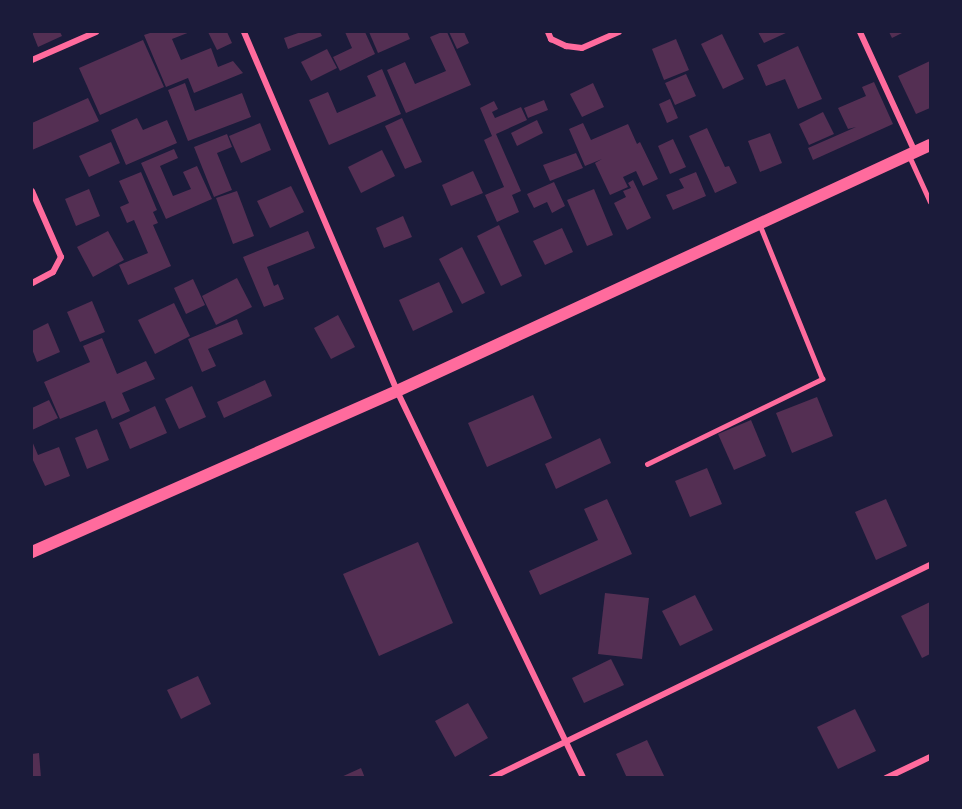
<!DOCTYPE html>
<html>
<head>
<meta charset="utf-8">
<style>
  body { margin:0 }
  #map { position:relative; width:962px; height:809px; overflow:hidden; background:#1b1b3a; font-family:"Nunito Sans",sans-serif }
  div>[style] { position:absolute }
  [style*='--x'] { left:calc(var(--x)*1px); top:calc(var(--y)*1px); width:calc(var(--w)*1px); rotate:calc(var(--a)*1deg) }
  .building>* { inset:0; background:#542f53 }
  .service>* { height:4.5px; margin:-2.25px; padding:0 2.25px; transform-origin:2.25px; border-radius:2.25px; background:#ff6b9d }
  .minor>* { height:6px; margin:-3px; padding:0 3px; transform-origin:3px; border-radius:3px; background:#ff6b9d }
  .secondary>* { height:12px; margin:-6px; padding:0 6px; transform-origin:6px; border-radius:6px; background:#ff6b9d }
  span { translate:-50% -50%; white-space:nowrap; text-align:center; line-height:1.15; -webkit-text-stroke:6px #1b1b3a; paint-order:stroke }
  .frame { position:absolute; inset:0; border:33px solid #1b1b3a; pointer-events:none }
</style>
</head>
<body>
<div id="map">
  <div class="building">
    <div style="clip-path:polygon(32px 32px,60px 32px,62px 36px,38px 47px)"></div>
    <div style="clip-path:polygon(153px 32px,190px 32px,172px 39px,181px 60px,211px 48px,218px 67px,233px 61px,243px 73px,194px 93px,188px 78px,166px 87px,144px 35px)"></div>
    <div style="clip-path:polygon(208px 32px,227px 32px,232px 43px,217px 50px)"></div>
    <div style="clip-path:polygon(301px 32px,320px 32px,322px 36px,288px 49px,284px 38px)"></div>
    <div style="clip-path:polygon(345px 32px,365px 32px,375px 54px,340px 71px,333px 57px,352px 48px)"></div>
    <div style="clip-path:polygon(369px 32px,407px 32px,410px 39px,378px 53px)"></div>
    <div style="clip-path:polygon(442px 32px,447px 32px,471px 85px,406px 113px,387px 70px,405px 62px,415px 84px,446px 71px,430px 37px)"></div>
    <div style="clip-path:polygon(449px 32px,464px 32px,469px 43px,457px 49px)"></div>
    <div style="clip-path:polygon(758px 32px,788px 32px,764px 43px)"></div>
    <div style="clip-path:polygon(889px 32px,904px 32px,892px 38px)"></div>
    <div style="clip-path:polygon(722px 34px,744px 79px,723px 89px,701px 44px)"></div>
    <div style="clip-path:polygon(676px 39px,689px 70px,664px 80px,652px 49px)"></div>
    <div style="clip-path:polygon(143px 40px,164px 87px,100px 115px,79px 68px)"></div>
    <div style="clip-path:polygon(798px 46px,822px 99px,798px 109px,785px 79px,766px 86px,757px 65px)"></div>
    <div style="clip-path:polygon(327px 49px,337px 68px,311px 81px,301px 62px)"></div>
    <div style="clip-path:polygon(930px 61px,930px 108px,916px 114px,898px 76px)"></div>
    <div style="clip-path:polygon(382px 69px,401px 114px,329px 145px,309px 100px,328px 92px,337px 113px,376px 96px,367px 76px)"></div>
    <div style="clip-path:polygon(686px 74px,696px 96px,675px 105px,665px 83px)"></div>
    <div style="clip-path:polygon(874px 82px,893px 124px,813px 160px,808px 148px,856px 127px,848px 129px,838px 108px,866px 96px,862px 87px)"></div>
    <div style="clip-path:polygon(185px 83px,195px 111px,242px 93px,251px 117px,188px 141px,168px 90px)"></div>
    <div style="clip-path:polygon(593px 83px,604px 107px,582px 117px,570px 94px)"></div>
    <div style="clip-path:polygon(88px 98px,99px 121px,32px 150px,32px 123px)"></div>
    <div style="clip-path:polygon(670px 99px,678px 118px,667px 123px,659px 104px)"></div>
    <div style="clip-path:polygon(544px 100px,548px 110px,528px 118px,524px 108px)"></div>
    <div style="clip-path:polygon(494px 101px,498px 109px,492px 112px,495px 118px,521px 107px,527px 120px,496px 134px,521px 191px,512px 195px,519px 212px,497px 222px,485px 195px,504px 187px,484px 140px,492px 136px,480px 108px)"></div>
    <div style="clip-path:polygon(823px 112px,834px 134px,809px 145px,799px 124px)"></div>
    <div style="clip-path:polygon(137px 118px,143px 130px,167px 120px,177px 143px,126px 165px,111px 130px)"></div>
    <div style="clip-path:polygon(402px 118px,422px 162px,405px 169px,385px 126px)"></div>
    <div style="clip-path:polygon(537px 120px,543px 133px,517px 146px,511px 133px)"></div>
    <div style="clip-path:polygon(260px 123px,271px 150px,241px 163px,229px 136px)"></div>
    <div style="clip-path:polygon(583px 123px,591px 140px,628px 124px,637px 144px,640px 142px,658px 179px,643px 186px,636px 171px,623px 177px,628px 187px,610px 195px,595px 163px,602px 159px,585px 166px,569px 129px)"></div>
    <div style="clip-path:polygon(707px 128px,725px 167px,729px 166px,737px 183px,715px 193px,689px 136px)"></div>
    <div style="clip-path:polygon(770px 133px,782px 163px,760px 172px,748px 141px)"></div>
    <div style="clip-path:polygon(227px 134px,232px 147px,217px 153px,232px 190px,214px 197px,194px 147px)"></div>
    <div style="clip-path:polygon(673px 139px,686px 167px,670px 174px,658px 146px)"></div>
    <div style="clip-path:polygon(111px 142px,120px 163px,89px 177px,79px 156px)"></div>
    <div style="clip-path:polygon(174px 149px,178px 158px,160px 166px,173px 196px,191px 189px,183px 172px,197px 166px,212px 199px,166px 219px,141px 163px)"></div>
    <div style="clip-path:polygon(382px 150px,395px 176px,361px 193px,348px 167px)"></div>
    <div style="clip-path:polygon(576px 153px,583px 168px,550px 181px,543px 165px)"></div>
    <div style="clip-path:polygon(473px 171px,483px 193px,451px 206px,442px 185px)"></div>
    <div style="clip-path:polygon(141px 172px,157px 210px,153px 212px,158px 223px,153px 225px,171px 266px,128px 285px,119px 265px,148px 253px,134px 220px,127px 223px,120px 207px,129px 203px,119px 181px)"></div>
    <div style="clip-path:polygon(696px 172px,706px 196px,673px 210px,666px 195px,684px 188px,679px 179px)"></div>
    <div style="clip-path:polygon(633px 180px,651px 218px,627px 230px,614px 203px,626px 197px,623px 191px,631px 188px,628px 183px)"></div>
    <div style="clip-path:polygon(554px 182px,565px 206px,552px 213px,547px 202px,534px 208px,527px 194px)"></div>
    <div style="clip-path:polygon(291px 186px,304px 212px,270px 228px,257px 201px)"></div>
    <div style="clip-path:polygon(89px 189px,100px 216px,76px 226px,65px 199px)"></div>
    <div style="clip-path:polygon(594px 189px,613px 235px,587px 246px,567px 200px)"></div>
    <div style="clip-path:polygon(237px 191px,254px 236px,233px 244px,216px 198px)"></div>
    <div style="clip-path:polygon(403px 216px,412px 237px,384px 248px,376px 228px)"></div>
    <div style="clip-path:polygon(499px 225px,522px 276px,501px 286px,477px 236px)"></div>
    <div style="clip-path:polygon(562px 228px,573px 252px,545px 265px,533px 241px)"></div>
    <div style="clip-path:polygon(108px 231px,124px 260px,93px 277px,77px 247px)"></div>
    <div style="clip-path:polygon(308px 231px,315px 248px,267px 267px,274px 286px,278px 284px,284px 299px,264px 307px,243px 257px)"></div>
    <div style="clip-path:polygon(462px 247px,485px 293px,462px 304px,439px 259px)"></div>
    <div style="clip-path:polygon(237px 278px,252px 307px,216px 325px,202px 296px)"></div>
    <div style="clip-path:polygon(193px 279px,205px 305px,186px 314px,174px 288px)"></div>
    <div style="clip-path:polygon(439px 282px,453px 312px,413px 331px,399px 300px)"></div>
    <div style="clip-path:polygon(92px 301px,105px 332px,80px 342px,67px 312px)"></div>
    <div style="clip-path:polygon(174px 303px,190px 336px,155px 354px,138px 320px)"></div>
    <div style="clip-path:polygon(338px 315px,355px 347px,331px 359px,314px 328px)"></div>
    <div style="clip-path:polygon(237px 319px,243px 334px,208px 349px,216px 366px,202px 372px,188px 339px)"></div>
    <div style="clip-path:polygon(48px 323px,60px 352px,37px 362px,32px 349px,32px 331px)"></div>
    <div style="clip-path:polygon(102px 338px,117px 374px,146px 361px,155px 379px,122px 393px,130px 411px,112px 419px,105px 401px,60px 419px,44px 382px,90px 362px,83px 346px)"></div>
    <div style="clip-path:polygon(265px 380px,272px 396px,224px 418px,217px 402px)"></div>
    <div style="clip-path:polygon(192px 386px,206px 417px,179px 429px,165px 399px)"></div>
    <div style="clip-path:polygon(533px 395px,552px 438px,487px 467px,468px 423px)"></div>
    <div style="clip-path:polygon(817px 397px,833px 436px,792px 453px,776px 413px)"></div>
    <div style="clip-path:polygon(49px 400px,58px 418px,32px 430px,32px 408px)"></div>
    <div style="clip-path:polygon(155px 406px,167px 433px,130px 449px,119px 423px)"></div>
    <div style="clip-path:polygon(751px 420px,766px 456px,734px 470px,718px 434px)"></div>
    <div style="clip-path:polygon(97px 429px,109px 460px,87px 469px,75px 438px)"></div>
    <div style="clip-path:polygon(600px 438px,611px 463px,556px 489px,545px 464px)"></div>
    <div style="clip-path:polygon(32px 441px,38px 455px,59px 447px,70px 476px,45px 486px,32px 458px)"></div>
    <div style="clip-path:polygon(707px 468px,722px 504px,690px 517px,675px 481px)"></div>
    <div style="clip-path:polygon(607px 499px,632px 554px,540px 595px,529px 571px,598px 540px,584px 509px)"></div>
    <div style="clip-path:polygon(886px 499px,907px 546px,876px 560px,855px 512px)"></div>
    <div style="clip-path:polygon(418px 542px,453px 623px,379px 656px,343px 574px)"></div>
    <div style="clip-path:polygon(605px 593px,649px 598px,642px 659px,598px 654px)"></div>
    <div style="clip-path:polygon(695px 595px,713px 630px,680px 646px,662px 611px)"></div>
    <div style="clip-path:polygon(930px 602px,930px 654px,922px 658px,901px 616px)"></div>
    <div style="clip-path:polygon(611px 659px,624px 685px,584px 703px,572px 678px)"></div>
    <div style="clip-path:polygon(198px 676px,211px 704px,181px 719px,167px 690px)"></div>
    <div style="clip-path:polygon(468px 703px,488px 738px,455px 757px,435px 721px)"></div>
    <div style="clip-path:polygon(855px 709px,876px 751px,838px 769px,817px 727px)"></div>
    <div style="clip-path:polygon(647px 740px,665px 778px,627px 778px,616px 754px)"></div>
    <div style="clip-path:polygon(39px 753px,41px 778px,32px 778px,32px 754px)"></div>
    <div style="clip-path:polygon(361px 768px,365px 778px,339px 778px)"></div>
  </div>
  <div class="service">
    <div style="--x:909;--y:155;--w:51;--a:65.5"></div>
    <div style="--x:647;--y:464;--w:195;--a:-25.9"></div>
    <div style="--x:822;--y:379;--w:167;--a:-112.1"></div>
  </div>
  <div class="minor">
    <div style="--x:244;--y:32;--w:390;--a:66.9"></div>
    <div style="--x:397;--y:391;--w:429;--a:64.3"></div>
    <div style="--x:548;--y:32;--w:8;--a:67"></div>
    <div style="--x:551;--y:39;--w:17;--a:25"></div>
    <div style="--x:566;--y:46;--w:16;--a:7"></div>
    <div style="--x:582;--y:48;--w:40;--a:-23.4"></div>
    <div style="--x:860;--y:32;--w:132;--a:65.4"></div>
    <div style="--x:32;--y:60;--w:70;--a:-23.6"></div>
    <div style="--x:32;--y:191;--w:72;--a:66.3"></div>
    <div style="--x:61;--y:257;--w:17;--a:118"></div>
    <div style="--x:53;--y:272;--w:24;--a:152"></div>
    <div style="--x:491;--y:778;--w:488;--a:-25.9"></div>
    <div style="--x:886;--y:778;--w:49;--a:-25.5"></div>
  </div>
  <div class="secondary">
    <div style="--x:32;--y:552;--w:399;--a:-23.8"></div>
    <div style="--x:397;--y:391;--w:587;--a:-24.78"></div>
  </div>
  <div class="frame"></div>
</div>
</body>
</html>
